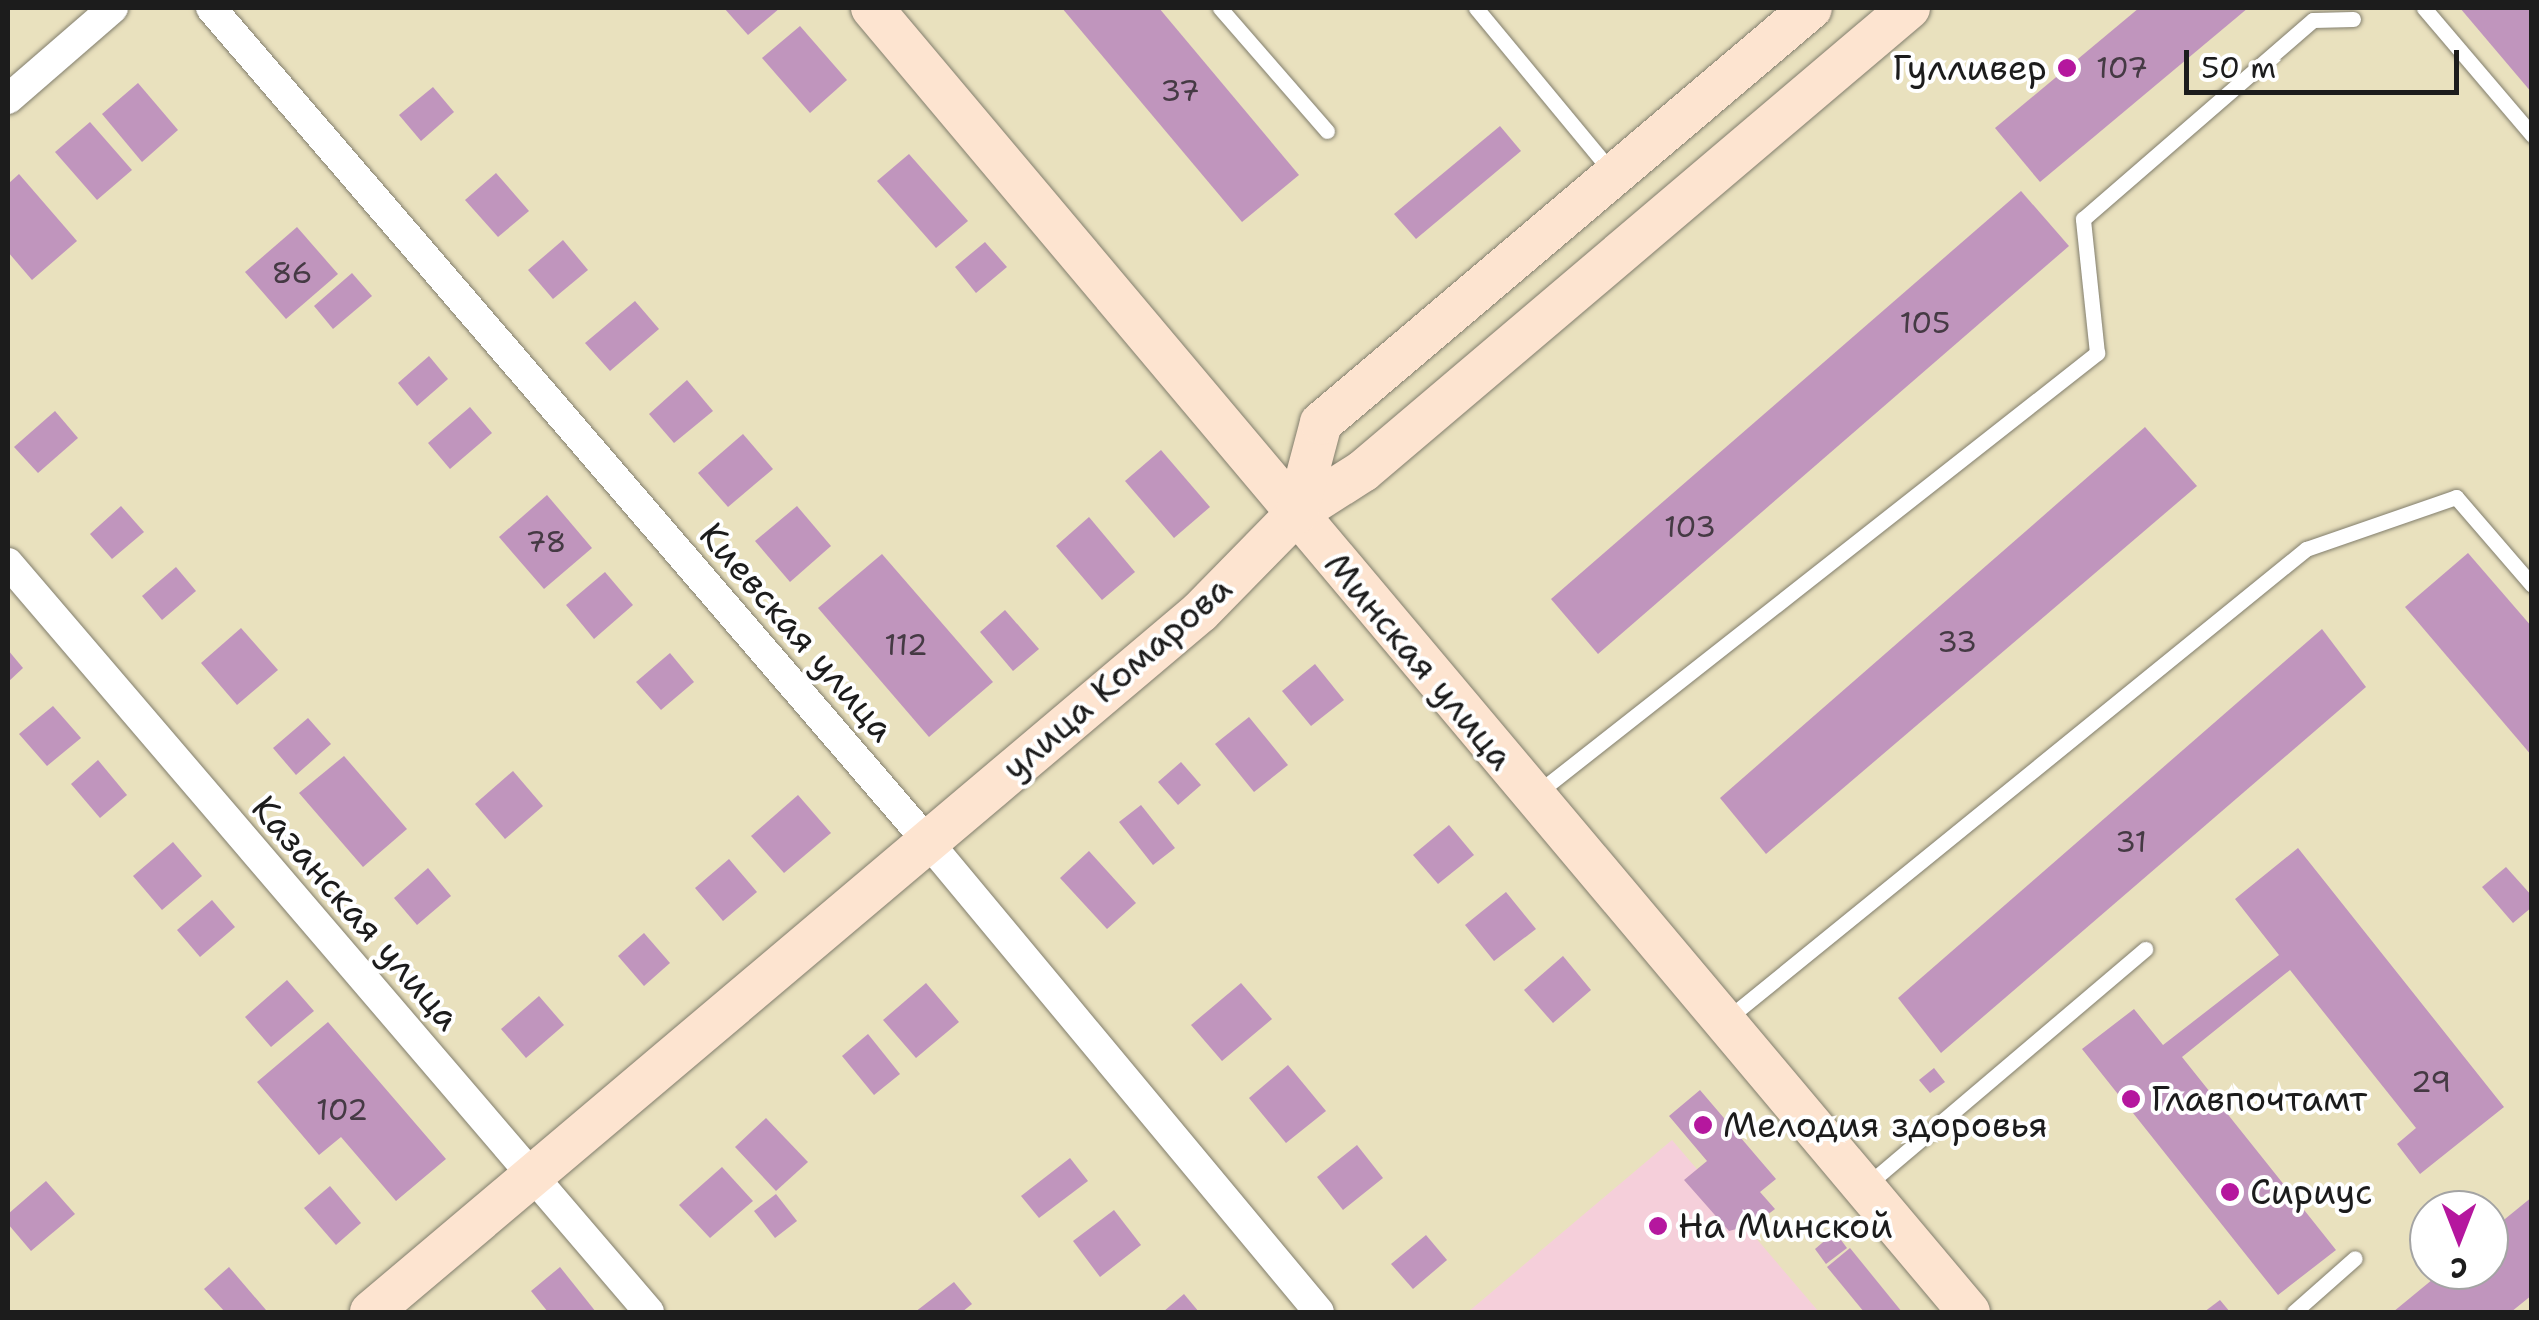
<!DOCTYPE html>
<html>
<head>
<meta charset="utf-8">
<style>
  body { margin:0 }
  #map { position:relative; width:2539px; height:1320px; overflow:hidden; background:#e9e1be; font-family:"Shantell Sans",sans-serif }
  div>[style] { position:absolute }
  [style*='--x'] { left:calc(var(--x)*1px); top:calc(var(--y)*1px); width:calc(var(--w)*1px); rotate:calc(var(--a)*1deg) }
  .built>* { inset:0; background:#f5cfda }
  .building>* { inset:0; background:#c095bd }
  .roads { filter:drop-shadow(0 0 2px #827e6d) drop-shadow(0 0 2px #827e6d) }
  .lane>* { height:15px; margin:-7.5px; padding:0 7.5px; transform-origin:7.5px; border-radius:7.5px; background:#fff }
  .street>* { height:30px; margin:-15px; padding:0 15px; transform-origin:15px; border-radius:15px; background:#fff }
  .secondary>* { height:42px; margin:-21px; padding:0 21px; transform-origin:21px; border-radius:21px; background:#fde4d0 }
  .dots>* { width:28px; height:28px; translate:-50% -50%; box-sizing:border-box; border:5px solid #fff; border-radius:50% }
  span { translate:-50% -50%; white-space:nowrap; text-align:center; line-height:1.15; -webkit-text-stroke:8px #fff; paint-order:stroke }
  .number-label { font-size:30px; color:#453a44 }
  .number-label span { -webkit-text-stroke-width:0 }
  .poi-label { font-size:35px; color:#1c1c1c }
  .right { translate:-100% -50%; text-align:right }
  .left { translate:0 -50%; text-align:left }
  .street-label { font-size:35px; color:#1c1c1c }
  .frame { position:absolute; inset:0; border:10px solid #1c1c1c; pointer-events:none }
  .north { position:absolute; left:2409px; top:1190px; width:100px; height:100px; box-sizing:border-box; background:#fff; border:2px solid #a4a4a4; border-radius:50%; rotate:180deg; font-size:28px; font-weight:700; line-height:40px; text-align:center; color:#1c1c1c }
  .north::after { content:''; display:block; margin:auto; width:35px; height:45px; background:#b5179e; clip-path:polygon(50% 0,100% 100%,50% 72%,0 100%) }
  .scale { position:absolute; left:2184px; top:50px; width:275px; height:45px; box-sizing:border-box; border:5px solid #1c1c1c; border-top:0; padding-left:12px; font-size:30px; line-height:35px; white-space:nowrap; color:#1c1c1c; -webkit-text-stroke:8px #fff; paint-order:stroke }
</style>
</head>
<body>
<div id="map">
  <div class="built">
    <div style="clip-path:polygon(1672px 1140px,1819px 1312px,1468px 1312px)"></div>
  </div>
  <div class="building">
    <div style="clip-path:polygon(724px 8px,780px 8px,748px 35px)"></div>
    <div style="clip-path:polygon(1062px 8px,1159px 8px,1299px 175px,1242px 222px)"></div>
    <div style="clip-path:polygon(2139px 8px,2248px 8px,2040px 182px,1995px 128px)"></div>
    <div style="clip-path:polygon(2460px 8px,2532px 8px,2532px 93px)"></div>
    <div style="clip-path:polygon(800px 26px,847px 80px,810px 113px,762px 58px)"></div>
    <div style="clip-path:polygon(138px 83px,178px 130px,142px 162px,102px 114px)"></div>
    <div style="clip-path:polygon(433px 87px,454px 112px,421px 141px,399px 115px)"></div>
    <div style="clip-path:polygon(90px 122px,132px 170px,97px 200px,55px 152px)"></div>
    <div style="clip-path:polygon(1500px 126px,1521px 151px,1416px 239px,1394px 214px)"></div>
    <div style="clip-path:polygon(909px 154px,968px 221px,936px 248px,877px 181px)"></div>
    <div style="clip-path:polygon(496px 173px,529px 211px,498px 237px,465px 200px)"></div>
    <div style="clip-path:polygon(19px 174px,77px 241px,32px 280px,8px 252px,8px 184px)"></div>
    <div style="clip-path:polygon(2021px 191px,2069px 246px,1598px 654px,1551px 599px)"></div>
    <div style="clip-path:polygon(297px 227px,338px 274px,286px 319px,245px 272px)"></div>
    <div style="clip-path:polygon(563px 240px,588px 270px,553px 299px,528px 270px)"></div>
    <div style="clip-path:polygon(985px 242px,1007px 267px,976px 293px,955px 267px)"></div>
    <div style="clip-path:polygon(352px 273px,372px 296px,333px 329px,314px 306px)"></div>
    <div style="clip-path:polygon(635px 301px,659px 329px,610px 371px,585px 343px)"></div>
    <div style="clip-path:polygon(429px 356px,448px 379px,417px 406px,398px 383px)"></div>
    <div style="clip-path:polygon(687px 380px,713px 411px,674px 443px,649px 414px)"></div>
    <div style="clip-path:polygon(470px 407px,492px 433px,450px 469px,428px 443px)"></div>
    <div style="clip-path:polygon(55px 411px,78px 438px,38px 473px,14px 447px)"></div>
    <div style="clip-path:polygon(2145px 427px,2197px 486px,1766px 854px,1720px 798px)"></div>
    <div style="clip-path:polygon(743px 434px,773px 469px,728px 507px,698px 473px)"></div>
    <div style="clip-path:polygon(1161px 450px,1210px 507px,1174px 538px,1125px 481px)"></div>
    <div style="clip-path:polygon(547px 495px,592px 548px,544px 589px,499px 537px)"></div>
    <div style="clip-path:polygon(121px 506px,144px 532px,112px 559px,90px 534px)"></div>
    <div style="clip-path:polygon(797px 506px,831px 546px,790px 582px,755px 541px)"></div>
    <div style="clip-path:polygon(1089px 517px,1135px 572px,1102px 600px,1056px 546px)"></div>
    <div style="clip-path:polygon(2468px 553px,2532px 627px,2532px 756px,2405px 607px)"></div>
    <div style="clip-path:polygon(882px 554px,993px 682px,929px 737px,818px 608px)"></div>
    <div style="clip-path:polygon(176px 567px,196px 591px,162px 620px,142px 596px)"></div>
    <div style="clip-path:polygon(605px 572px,633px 605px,594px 639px,566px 605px)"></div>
    <div style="clip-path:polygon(1005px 610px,1039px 649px,1013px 671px,980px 632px)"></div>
    <div style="clip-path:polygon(241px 628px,278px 670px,237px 705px,201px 663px)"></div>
    <div style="clip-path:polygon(2322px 629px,2366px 687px,1941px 1053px,1898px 998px)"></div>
    <div style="clip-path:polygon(8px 650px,23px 668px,8px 682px)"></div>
    <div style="clip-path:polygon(670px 653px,694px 682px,661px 710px,636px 682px)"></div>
    <div style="clip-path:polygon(1315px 664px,1344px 700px,1311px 726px,1282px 691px)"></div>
    <div style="clip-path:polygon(53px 706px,81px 738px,47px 766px,19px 734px)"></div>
    <div style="clip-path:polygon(1249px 717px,1288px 765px,1254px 792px,1215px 744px)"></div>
    <div style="clip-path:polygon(308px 718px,331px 744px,296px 775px,273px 748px)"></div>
    <div style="clip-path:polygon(344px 756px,407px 829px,363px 867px,299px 793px)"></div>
    <div style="clip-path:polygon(98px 760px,127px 795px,100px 818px,71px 784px)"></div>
    <div style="clip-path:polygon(1181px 762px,1201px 785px,1178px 805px,1158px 782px)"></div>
    <div style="clip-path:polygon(513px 771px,543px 806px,505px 839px,475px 804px)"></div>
    <div style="clip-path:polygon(798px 795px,831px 833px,784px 873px,751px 836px)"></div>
    <div style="clip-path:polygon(1141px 805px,1175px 848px,1153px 865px,1119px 822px)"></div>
    <div style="clip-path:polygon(1449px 825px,1474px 855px,1438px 884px,1413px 855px)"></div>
    <div style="clip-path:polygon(173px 842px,202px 876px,162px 910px,133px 876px)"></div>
    <div style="clip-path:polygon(2298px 848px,2504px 1107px,2420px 1174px,2397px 1144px,2416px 1128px,2290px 970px,2182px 1057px,2336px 1250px,2278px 1295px,2082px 1049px,2134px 1009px,2163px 1045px,2279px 955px,2235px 899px)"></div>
    <div style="clip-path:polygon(1089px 851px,1136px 903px,1107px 929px,1060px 878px)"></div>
    <div style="clip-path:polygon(729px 859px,757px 892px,723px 921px,695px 888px)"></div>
    <div style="clip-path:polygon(2506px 867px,2532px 896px,2532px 907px,2513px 923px,2482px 887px)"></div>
    <div style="clip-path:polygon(428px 868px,451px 896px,417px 925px,394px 898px)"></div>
    <div style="clip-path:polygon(1506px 892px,1536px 929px,1494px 961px,1465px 925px)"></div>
    <div style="clip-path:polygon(212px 900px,235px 927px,200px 957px,177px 930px)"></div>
    <div style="clip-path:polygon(644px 933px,670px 963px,644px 986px,618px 956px)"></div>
    <div style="clip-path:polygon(1563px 956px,1591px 990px,1553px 1023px,1524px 990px)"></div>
    <div style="clip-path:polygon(287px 980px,314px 1011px,271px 1047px,245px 1017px)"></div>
    <div style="clip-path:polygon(926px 983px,959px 1022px,916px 1058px,883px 1020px)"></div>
    <div style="clip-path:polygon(1241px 983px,1272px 1019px,1222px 1061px,1191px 1025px)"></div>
    <div style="clip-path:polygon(539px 996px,564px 1025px,526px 1058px,501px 1029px)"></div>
    <div style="clip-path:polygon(328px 1022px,446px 1159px,396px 1201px,341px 1137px,319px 1155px,257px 1082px)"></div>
    <div style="clip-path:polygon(868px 1034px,900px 1074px,874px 1095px,842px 1056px)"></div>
    <div style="clip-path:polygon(1288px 1065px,1326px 1111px,1286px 1143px,1249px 1098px)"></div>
    <div style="clip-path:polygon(1934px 1068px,1945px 1082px,1930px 1093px,1919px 1080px)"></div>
    <div style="clip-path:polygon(1700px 1090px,1776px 1179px,1760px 1192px,1775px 1209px,1755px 1224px,1729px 1231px,1684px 1180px,1707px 1161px,1669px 1116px)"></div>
    <div style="clip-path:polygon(766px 1118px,808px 1162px,776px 1191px,735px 1147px)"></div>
    <div style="clip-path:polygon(1357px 1145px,1383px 1178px,1343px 1210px,1317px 1177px)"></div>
    <div style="clip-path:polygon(1070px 1158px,1088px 1181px,1039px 1218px,1021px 1196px)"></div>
    <div style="clip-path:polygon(722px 1167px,753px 1201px,710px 1238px,679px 1205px)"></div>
    <div style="clip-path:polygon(46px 1181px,75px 1214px,31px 1251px,8px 1224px,8px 1214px)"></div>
    <div style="clip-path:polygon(330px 1186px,361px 1223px,336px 1245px,304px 1208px)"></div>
    <div style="clip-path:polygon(776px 1194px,797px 1221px,775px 1238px,754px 1211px)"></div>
    <div style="clip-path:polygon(2532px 1197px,2532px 1295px,2511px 1312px,2393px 1312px,2444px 1270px,2489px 1270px,2489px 1232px)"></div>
    <div style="clip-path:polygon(1114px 1210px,1141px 1245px,1100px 1277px,1073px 1241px)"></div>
    <div style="clip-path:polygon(1835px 1232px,1847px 1248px,1826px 1264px,1815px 1249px)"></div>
    <div style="clip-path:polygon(1426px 1235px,1447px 1260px,1413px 1289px,1391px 1264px)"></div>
    <div style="clip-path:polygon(1850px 1248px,1902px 1312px,1864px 1312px,1827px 1267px)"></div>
    <div style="clip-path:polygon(229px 1267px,266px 1310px,263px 1312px,225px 1312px,204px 1289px)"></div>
    <div style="clip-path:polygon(560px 1267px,596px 1312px,548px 1312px,531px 1291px)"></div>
    <div style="clip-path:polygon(954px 1282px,972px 1304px,962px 1312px,915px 1312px)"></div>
    <div style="clip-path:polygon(1184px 1294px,1199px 1312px,1163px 1312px)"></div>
    <div style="clip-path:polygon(2220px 1300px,2230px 1312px,2204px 1312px)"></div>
  </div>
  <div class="roads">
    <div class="lane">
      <div style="--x:1220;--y:8;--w:163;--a:49"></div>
      <div style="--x:1476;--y:8;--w:212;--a:50.4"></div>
      <div style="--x:2424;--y:8;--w:167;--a:49.6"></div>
      <div style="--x:1536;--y:794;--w:714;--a:-38.17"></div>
      <div style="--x:2097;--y:353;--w:135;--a:-96"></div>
      <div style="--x:2083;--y:219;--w:304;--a:-40.9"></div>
      <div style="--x:2313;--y:20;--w:40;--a:-1.4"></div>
      <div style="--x:1727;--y:1019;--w:746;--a:-39.07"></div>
      <div style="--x:2306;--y:549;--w:159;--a:-19.1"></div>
      <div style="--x:2456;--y:497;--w:116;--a:49.2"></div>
      <div style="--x:1867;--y:1185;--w:365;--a:-40.3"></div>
      <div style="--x:2294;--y:1312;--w:81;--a:-41.5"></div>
    </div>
    <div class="street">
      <div style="--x:211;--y:8;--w:1100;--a:49.31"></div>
      <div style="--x:928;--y:842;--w:611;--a:50.24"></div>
      <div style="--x:8;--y:99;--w:139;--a:-40.9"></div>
      <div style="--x:8;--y:563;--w:986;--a:49.44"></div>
    </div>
    <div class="secondary">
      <div style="--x:872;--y:8;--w:1704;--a:49.93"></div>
      <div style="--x:1297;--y:513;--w:78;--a:-32.5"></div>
      <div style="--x:1363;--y:471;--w:716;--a:-40.3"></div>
      <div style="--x:371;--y:1312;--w:1085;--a:-40.18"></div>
      <div style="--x:1200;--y:612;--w:139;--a:-45.6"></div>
      <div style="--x:1297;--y:513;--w:93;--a:-75.1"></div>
      <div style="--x:1321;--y:423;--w:642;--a:-40.26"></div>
    </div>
  </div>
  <div class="dots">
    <div style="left:2067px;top:68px;background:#b5179e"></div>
    <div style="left:2131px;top:1099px;background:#b5179e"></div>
    <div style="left:1703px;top:1125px;background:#b5179e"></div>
    <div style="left:2230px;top:1192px;background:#b5179e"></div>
    <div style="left:1658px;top:1226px;background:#b5179e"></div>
  </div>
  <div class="number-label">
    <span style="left:2122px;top:68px">107</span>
    <span style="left:1180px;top:91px">37</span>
    <span style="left:292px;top:273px">86</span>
    <span style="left:1925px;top:323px">105</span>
    <span style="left:1690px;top:527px">103</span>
    <span style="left:546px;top:542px">78</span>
    <span style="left:1957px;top:642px">33</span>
    <span style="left:906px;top:645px">112</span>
    <span style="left:2131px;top:842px">31</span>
    <span style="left:2431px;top:1082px">29</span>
    <span style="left:342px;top:1110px">102</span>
  </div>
  <div class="poi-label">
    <span class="right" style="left:2047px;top:68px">Гулливер</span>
    <span class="left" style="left:2151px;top:1099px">Главпочтамт</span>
    <span class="left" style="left:1723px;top:1125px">Мелодия здоровья</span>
    <span class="left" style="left:2250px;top:1192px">Сириус</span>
    <span class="left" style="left:1678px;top:1226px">На Минской</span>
  </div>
  <div class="street-label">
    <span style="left:797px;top:632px;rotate:49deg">Киевская улица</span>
    <span style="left:1419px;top:661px;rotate:50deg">Минская улица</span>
    <span style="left:1117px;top:678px;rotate:-41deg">улица Комарова</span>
    <span style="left:356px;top:913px;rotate:49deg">Казанская улица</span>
  </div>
  <div class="frame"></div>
  <div class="north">С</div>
  <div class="scale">50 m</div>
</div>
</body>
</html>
